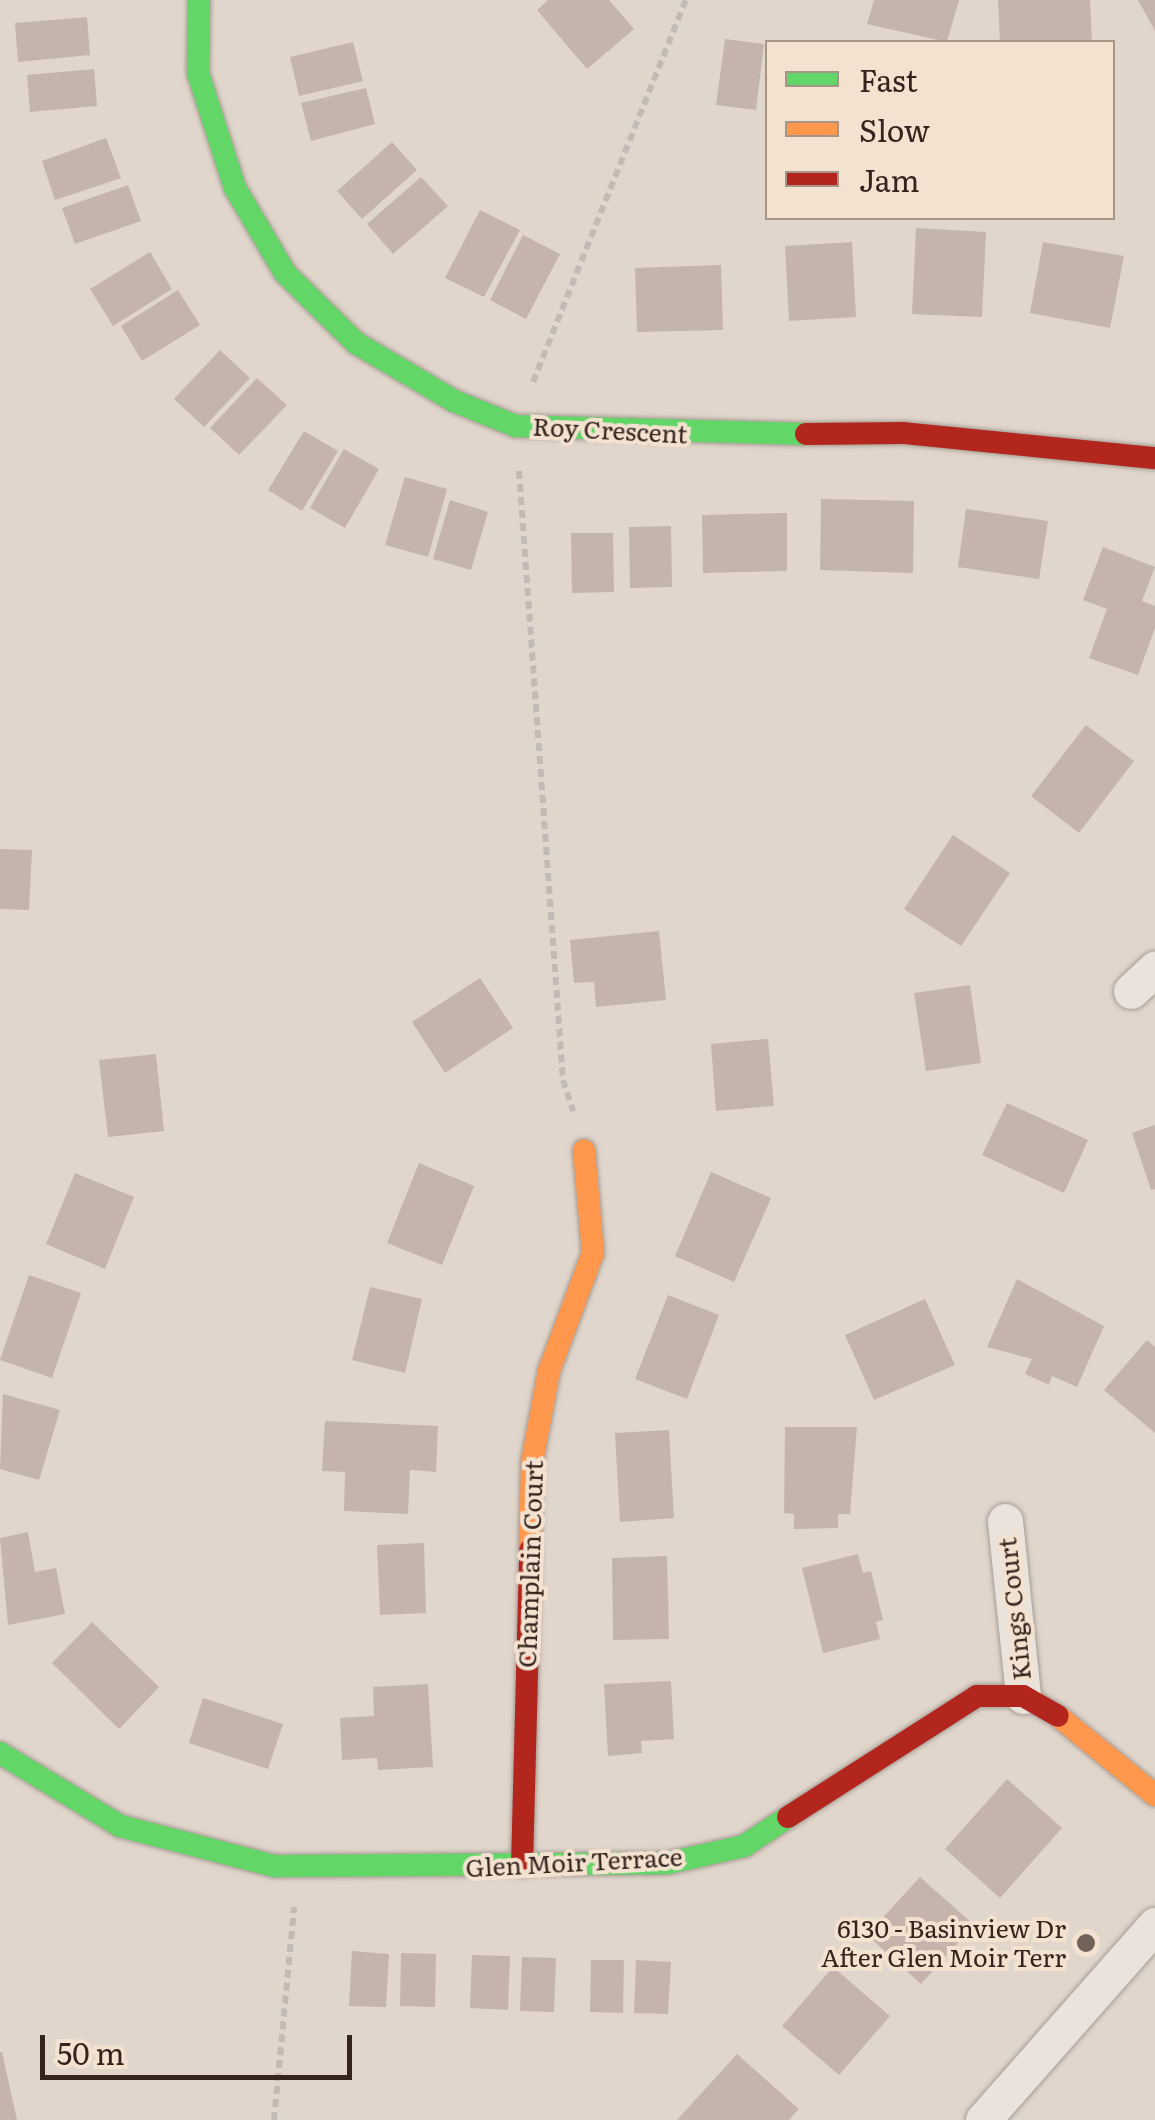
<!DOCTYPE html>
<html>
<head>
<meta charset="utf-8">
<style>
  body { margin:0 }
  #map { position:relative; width:1155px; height:2120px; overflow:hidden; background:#e1d6cb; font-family:Literata,serif }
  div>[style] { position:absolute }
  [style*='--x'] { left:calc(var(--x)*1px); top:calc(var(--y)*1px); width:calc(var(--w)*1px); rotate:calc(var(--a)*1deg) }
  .building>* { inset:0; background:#c5b4ac }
  .path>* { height:6px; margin-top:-3px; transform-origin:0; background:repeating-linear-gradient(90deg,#c2bab3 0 8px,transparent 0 13px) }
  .roads { filter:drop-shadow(0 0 2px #a69c95) drop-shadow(0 0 2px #a69c95) }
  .street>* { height:35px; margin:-17.5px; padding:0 17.5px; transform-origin:17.5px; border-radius:17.5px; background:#eae3dc }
  .fast>* { height:22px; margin:-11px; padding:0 11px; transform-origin:11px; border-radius:11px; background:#63d668 }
  .slow>* { height:22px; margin:-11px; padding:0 11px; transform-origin:11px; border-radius:11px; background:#ff974d }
  .jam>* { height:22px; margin:-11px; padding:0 11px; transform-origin:11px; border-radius:11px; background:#b3261e }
  .dots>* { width:28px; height:28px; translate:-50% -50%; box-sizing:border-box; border:5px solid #f3e2d0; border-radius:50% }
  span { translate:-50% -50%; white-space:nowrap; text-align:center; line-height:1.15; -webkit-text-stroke:8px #f3e2d0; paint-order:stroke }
  .street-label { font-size:25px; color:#34241d }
  .poi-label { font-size:25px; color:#34241d }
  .right { translate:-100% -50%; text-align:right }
  .legend { position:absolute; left:765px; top:40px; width:350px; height:180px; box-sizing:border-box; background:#f3e2d0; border:2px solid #a79688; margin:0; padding:12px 18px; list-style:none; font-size:30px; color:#34241d }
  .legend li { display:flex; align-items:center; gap:20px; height:50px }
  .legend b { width:50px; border:2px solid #a79688 }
  .scale { position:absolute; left:40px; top:2035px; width:312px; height:45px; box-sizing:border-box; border:5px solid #34241d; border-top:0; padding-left:12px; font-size:30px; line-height:35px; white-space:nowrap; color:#34241d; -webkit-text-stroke:8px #f3e2d0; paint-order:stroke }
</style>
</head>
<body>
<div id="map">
  <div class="building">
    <div style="clip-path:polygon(548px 0,609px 0,634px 29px,587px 69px,537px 10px)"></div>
    <div style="clip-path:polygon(874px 0,959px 0,947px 42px,867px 24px)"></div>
    <div style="clip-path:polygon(998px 0,1090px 0,1092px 42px,1000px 42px)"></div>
    <div style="clip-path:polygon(1138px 0,1155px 0,1155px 31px)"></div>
    <div style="clip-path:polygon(87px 17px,90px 55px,18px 62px,15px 23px)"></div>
    <div style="clip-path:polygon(725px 39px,764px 44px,756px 110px,716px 105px)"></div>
    <div style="clip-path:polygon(353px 42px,363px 81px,299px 96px,290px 57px)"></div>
    <div style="clip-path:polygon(94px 69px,97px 106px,30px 112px,27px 75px)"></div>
    <div style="clip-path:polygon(366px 88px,375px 124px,311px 141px,301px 103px)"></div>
    <div style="clip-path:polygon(106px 138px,121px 178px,55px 200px,42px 161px)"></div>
    <div style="clip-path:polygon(392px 142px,417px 170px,362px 219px,337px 191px)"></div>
    <div style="clip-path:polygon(421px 177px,448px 206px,393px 254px,367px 224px)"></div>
    <div style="clip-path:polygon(128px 185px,141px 221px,75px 244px,62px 208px)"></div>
    <div style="clip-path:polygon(480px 210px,520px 230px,484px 297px,445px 278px)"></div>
    <div style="clip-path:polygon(916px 228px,986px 232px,982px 317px,912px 314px)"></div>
    <div style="clip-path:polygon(523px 235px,560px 254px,526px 319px,490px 300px)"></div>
    <div style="clip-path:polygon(852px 242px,856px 317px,789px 321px,785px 246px)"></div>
    <div style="clip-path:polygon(1043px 242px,1124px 256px,1110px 328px,1030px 313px)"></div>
    <div style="clip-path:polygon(150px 252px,172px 289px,113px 326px,90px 289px)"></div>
    <div style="clip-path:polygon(721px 265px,723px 330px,637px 332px,635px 268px)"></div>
    <div style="clip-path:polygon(178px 290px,200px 325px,142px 361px,121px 326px)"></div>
    <div style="clip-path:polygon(220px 350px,250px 378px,204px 427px,174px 399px)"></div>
    <div style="clip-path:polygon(257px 378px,287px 405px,239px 455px,210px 428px)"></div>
    <div style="clip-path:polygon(304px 431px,338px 451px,302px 511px,268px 490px)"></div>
    <div style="clip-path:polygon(344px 449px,379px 469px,345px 528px,310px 508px)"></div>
    <div style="clip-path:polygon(405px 477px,447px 489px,428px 557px,385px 545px)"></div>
    <div style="clip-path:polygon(821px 499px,914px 501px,913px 573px,820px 570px)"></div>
    <div style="clip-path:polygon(450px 500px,488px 512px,471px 570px,433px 559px)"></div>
    <div style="clip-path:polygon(966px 509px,1048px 521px,1039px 579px,958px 567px)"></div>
    <div style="clip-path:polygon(787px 513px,787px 571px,703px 573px,702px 515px)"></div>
    <div style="clip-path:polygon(671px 526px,672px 587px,630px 588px,629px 527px)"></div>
    <div style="clip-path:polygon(571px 533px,613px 533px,614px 592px,572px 593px)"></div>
    <div style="clip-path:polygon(1103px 547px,1155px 567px,1142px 601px,1155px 606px,1155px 628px,1138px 675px,1089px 658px,1107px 609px,1083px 600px)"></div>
    <div style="clip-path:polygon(1086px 725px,1134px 761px,1079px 833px,1031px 796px)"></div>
    <div style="clip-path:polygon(953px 835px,1010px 873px,961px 946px,904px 909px)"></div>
    <div style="clip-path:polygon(0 849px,32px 850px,29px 910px,0 909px)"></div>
    <div style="clip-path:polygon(659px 931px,666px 1000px,596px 1007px,594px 982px,574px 983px,570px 940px)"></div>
    <div style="clip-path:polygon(480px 978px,513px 1028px,445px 1073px,412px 1022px)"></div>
    <div style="clip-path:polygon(970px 985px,981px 1063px,926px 1071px,914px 993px)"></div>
    <div style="clip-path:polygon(768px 1039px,774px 1106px,716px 1111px,711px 1044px)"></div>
    <div style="clip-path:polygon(156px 1054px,164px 1131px,108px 1137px,99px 1060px)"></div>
    <div style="clip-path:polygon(1007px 1103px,1088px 1140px,1064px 1193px,982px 1155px)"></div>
    <div style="clip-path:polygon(1155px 1125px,1155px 1189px,1151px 1190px,1132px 1133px)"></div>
    <div style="clip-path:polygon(419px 1163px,474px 1186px,442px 1265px,387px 1243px)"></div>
    <div style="clip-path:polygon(711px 1172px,771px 1198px,734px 1282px,675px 1256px)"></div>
    <div style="clip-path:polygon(75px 1173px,134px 1197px,105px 1269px,46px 1244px)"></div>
    <div style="clip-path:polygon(29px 1275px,81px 1293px,52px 1378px,0 1360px)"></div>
    <div style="clip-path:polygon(1017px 1279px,1104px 1326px,1077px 1387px,1052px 1376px,1049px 1385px,1025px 1374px,1032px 1359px,987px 1347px)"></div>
    <div style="clip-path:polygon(370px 1287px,422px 1299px,405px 1373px,352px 1360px)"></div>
    <div style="clip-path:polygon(668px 1295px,719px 1315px,687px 1399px,635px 1379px)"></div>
    <div style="clip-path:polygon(925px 1299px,955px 1365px,874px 1400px,845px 1335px)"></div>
    <div style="clip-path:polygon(1147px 1340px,1155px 1347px,1155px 1433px,1104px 1390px)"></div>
    <div style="clip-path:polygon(3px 1394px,60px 1410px,39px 1480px,0 1469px)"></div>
    <div style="clip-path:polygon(325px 1421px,438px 1426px,436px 1472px,410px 1470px,408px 1514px,344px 1511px,345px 1472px,322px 1471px)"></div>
    <div style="clip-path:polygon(785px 1427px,857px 1427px,850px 1514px,838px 1514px,838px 1528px,794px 1529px,794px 1514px,784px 1513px)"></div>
    <div style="clip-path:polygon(669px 1430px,674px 1518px,620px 1522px,615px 1433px)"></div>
    <div style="clip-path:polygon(28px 1532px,35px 1572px,56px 1568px,65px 1614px,8px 1625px,0 1538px)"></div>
    <div style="clip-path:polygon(424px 1543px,426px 1613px,380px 1615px,377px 1545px)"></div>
    <div style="clip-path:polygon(858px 1554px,863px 1573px,871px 1571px,883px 1620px,876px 1622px,880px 1639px,823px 1653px,802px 1568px)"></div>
    <div style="clip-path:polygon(667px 1556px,669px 1639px,613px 1640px,612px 1558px)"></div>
    <div style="clip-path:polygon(92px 1622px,159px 1687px,119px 1729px,52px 1663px)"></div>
    <div style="clip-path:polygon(671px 1681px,674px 1739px,641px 1741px,642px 1753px,608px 1756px,604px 1684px)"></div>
    <div style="clip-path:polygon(428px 1684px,433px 1767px,378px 1770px,377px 1758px,342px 1760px,340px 1718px,374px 1716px,373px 1687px)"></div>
    <div style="clip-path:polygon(203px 1698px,283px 1724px,268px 1769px,189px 1743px)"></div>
    <div style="clip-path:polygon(1007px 1779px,1062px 1828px,1000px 1898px,945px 1849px)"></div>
    <div style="clip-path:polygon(920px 1877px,974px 1925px,921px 1984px,867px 1935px)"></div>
    <div style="clip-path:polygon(352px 1951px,389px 1954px,386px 2007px,349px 2006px)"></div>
    <div style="clip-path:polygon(401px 1953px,436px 1954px,435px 2007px,400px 2006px)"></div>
    <div style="clip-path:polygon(472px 1955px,510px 1956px,508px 2010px,470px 2008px)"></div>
    <div style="clip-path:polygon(522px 1957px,556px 1958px,554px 2012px,520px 2011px)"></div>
    <div style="clip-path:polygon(591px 1960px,624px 1960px,623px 2013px,590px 2012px)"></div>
    <div style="clip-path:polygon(636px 1960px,671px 1962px,668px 2014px,634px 2013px)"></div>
    <div style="clip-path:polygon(833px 1967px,890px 2016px,839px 2075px,782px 2026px)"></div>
    <div style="clip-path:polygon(0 2052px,2px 2052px,17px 2120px,0 2120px)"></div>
    <div style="clip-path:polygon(737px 2054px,799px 2109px,789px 2120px,677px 2120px)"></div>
  </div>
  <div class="path">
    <div style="--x:533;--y:382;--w:412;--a:-68.2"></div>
    <div style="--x:519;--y:471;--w:611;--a:85.87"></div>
    <div style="--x:563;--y:1080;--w:33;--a:72"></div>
    <div style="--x:274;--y:2120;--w:214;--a:-84.6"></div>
  </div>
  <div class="roads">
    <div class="street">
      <div style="--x:1131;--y:991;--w:33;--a:-43"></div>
      <div style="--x:1005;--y:1521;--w:176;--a:84.1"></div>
      <div style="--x:983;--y:2120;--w:260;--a:-48.6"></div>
    </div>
    <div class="fast">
      <div style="--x:199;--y:0;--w:73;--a:90.8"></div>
      <div style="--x:198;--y:73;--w:121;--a:72.2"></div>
      <div style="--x:235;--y:188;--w:99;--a:59.5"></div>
      <div style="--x:285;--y:273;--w:100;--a:44.6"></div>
      <div style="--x:356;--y:343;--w:114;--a:30.6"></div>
      <div style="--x:454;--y:401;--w:67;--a:22"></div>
      <div style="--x:516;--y:426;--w:290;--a:1.6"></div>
      <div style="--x:0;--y:1753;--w:140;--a:31.3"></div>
      <div style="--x:120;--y:1826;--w:160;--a:14.5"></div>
      <div style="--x:275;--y:1866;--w:393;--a:-0.4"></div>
      <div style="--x:668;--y:1863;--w:78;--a:-12.6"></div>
      <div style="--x:744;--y:1846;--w:53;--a:-33.4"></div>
    </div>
    <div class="slow">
      <div style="--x:530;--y:1550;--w:88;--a:-88.7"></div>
      <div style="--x:532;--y:1462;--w:93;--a:-79.4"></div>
      <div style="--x:549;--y:1371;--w:126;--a:-69.6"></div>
      <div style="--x:593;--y:1253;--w:103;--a:-95"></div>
      <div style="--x:1058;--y:1716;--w:125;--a:39.2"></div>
    </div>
    <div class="jam">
      <div style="--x:806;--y:434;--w:97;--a:-0.6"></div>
      <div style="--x:903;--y:433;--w:253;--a:5.7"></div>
      <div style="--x:788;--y:1817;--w:224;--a:-32.6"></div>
      <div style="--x:977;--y:1696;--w:46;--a:0"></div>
      <div style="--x:1023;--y:1696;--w:40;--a:29.7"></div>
      <div style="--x:522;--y:1866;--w:316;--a:-88.5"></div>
    </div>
  </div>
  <div class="dots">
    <div style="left:1086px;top:1943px;background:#71625a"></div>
  </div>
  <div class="street-label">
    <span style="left:610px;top:430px;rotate:3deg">Roy Crescent</span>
    <span style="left:530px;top:1564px;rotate:-88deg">Champlain Court</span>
    <span style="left:1014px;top:1609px;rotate:-96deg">Kings Court</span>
    <span style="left:574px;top:1862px;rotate:-3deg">Glen Moir Terrace</span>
  </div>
  <div class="poi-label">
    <span class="right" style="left:1066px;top:1943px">6130 - Basinview Dr<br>After Glen Moir Terr</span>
  </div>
  <ul class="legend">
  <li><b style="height:12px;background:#63d668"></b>Fast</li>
  <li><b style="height:12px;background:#ff974d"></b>Slow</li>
  <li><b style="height:12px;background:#b3261e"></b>Jam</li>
  </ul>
  <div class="scale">50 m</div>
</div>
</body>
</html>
